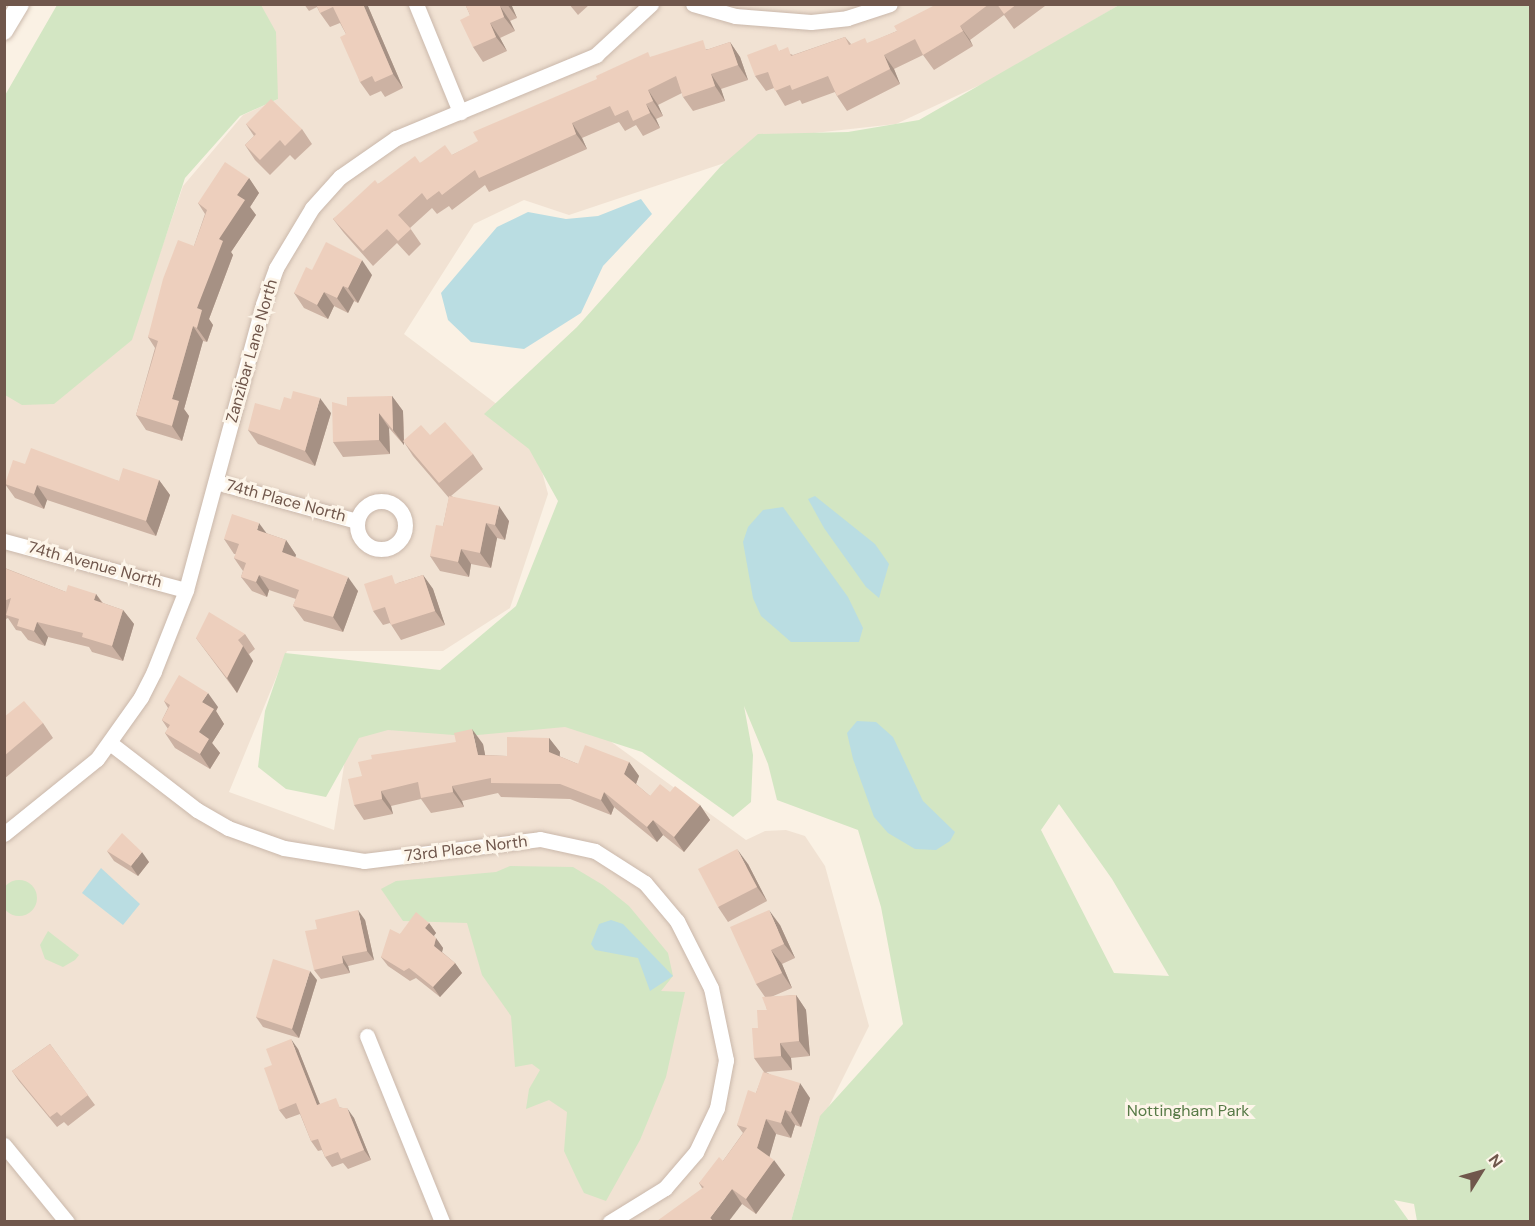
<!DOCTYPE html>
<html>
<head>
<meta charset="utf-8">
<style>
  body { margin:0 }
  #map { position:relative; width:1535px; height:1226px; overflow:hidden; background:#faf1e4; font-family:"DM Sans",sans-serif }
  div>[style] { position:absolute }
  [style*='--x'] { left:calc(var(--x)*1px); top:calc(var(--y)*1px); width:calc(var(--w)*1px); rotate:calc(var(--a)*1deg) }
  .residential>* { inset:0; background:#f1e2d3 }
  .green>* { inset:0; background:#d3e6c3 }
  .round { border-radius:50% }
  .water>* { inset:0; background:#badde2 }
  .roads { filter:drop-shadow(0 0 2px #cab8ab) drop-shadow(0 0 2px #cab8ab) }
  .minor>* { height:15px; margin:-7.5px; padding:0 7.5px; transform-origin:7.5px; border-radius:7.5px; background:#fff }
  .minor>.ring { margin:-7.5px; padding:0; box-sizing:content-box; background:none; border:15px solid #fff; border-radius:50% }
  .tertiary>* { height:18px; margin:-9px; padding:0 9px; transform-origin:9px; border-radius:9px; background:#fff }
  .wall>* { inset:0; background:#ccb2a3 }
  .shaded-wall>* { inset:0; background:#a69184 }
  .building>* { inset:0; background:#edcfbd }
  span { translate:-50% -50%; white-space:nowrap; text-align:center; line-height:1.15; -webkit-text-stroke:6px #fdf5e9; paint-order:stroke }
  .street-label { font-size:16px; color:#70574c }
  .park-label { font-size:16px; color:#587a47 }
  .frame { position:absolute; inset:0; border:6px solid #70574c; pointer-events:none }
  .north { position:absolute; left:1451px; top:1142px; width:60px; height:60px; -webkit-text-stroke:4px #fdf5e9; paint-order:stroke; rotate:53deg; font-size:16px; font-weight:700; line-height:24px; text-align:center; color:#70574c }
  .north::after { content:''; display:block; margin:auto; width:21px; height:27px; background:#70574c; clip-path:polygon(50% 0,100% 100%,50% 72%,0 100%) }
</style>
</head>
<body>
<div id="map">
  <div class="residential">
    <div style="clip-path:polygon(258px 5px,1119px 5px,995px 78px,896px 124px,814px 133px,569px 215px,524px 200px,474px 224px,404px 334px,531px 430px,548px 494px,510px 608px,443px 651px,287px 651px,229px 792px,334px 830px,350px 727px,573px 714px,746px 840px,765px 831px,786px 830px,805px 836px,825px 866px,869px 1026px,815px 1134px,791px 1221px,5px 1222px,5px 394px,158px 259px,183px 186px,243px 115px,278px 99px)"></div>
  </div>
  <div class="green">
    <div style="clip-path:polygon(57px 5px,261px 5px,276px 32px,278px 99px,240px 116px,185px 178px,132px 340px,54px 404px,22px 405px,5px 395px,4px 97px)"></div>
    <div style="clip-path:polygon(evenodd,1119px 5px,1530px 5px,1530px 1221px,1417px 1221px,1414px 1204px,1394px 1200px,1409px 1221px,791px 1221px,820px 1116px,903px 1024px,881px 907px,858px 830px,777px 800px,768px 764px,744px 706px,753px 755px,751px 802px,733px 817px,642px 752px,565px 727px,467px 736px,388px 730px,359px 738px,326px 797px,286px 789px,258px 767px,265px 711px,285px 653px,440px 670px,516px 606px,558px 501px,529px 449px,484px 414px,577px 327px,721px 166px,758px 134px,848px 132px,919px 120px,1119px 5px,1059px 804px,1112px 879px,1169px 976px,1114px 973px,1041px 830px,1059px 804px)"></div>
    <div style="clip-path:polygon(510px 866px,573px 867px,603px 885px,629px 906px,668px 953px,673px 976px,661px 991px,685px 992px,666px 1077px,640px 1140px,606px 1201px,584px 1193px,576px 1177px,564px 1151px,567px 1112px,549px 1100px,526px 1109px,529px 1089px,540px 1070px,532px 1064px,515px 1067px,511px 1016px,482px 975px,467px 923px,403px 921px,381px 889px,396px 881px,496px 872px)"></div>
    <div class="round" style="left:1px;top:880px;width:36px;height:36px"></div>
    <div style="clip-path:polygon(48px 931px,79px 955px,75px 960px,63px 967px,45px 959px,40px 945px)"></div>
  </div>
  <div class="water">
    <div style="clip-path:polygon(641px 199px,652px 214px,603px 266px,581px 313px,524px 349px,471px 342px,448px 320px,441px 293px,497px 227px,528px 212px,566px 219px,598px 216px)"></div>
    <div style="clip-path:polygon(815px 496px,875px 544px,889px 564px,879px 598px,866px 587px,824px 528px,808px 499px)"></div>
    <div style="clip-path:polygon(783px 507px,848px 597px,863px 628px,859px 642px,791px 642px,761px 616px,753px 598px,743px 542px,748px 527px,763px 510px)"></div>
    <div style="clip-path:polygon(857px 721px,876px 722px,893px 737px,923px 801px,955px 832px,950px 841px,936px 850px,915px 849px,888px 833px,874px 817px,853px 759px,847px 733px)"></div>
    <div style="clip-path:polygon(101px 868px,140px 904px,123px 925px,82px 893px)"></div>
    <div style="clip-path:polygon(611px 920px,623px 924px,673px 976px,650px 991px,638px 958px,595px 950px,591px 944px,599px 924px)"></div>
  </div>
  <div class="roads">
    <div class="minor">
      <div style="--x:416;--y:4;--w:117;--a:67.8"></div>
      <div style="--x:693;--y:4;--w:44;--a:15.9"></div>
      <div style="--x:735;--y:16;--w:76;--a:4.5"></div>
      <div style="--x:811;--y:22;--w:36;--a:-6"></div>
      <div style="--x:847;--y:18;--w:45;--a:-18"></div>
      <div style="--x:216;--y:482;--w:146;--a:15.5"></div>
      <div class="ring" style="left:357px;top:501px;width:33px;height:33px"></div>
      <div style="--x:4;--y:541;--w:188;--a:15.1"></div>
      <div style="--x:110;--y:743;--w:110;--a:37.6"></div>
      <div style="--x:197;--y:810;--w:36;--a:30"></div>
      <div style="--x:228;--y:828;--w:59;--a:19.7"></div>
      <div style="--x:284;--y:848;--w:81;--a:9.2"></div>
      <div style="--x:364;--y:861;--w:177;--a:-7.1"></div>
      <div style="--x:540;--y:839;--w:56;--a:12.3"></div>
      <div style="--x:595;--y:851;--w:59;--a:32.6"></div>
      <div style="--x:645;--y:883;--w:50;--a:49.9"></div>
      <div style="--x:677;--y:921;--w:75;--a:63.1"></div>
      <div style="--x:711;--y:988;--w:74;--a:78.2"></div>
      <div style="--x:726;--y:1060;--w:49;--a:100.6"></div>
      <div style="--x:717;--y:1108;--w:49;--a:115.5"></div>
      <div style="--x:696;--y:1152;--w:48;--a:130.7"></div>
      <div style="--x:665;--y:1188;--w:65;--a:148.3"></div>
      <div style="--x:4;--y:834;--w:119;--a:-38.9"></div>
      <div style="--x:97;--y:759;--w:76;--a:-54.6"></div>
      <div style="--x:141;--y:697;--w:29;--a:-63"></div>
      <div style="--x:154;--y:671;--w:87;--a:-68.4"></div>
      <div style="--x:186;--y:590;--w:296;--a:-74.9"></div>
      <div style="--x:263;--y:304;--w:38;--a:-70"></div>
      <div style="--x:276;--y:268;--w:70;--a:-59"></div>
      <div style="--x:312;--y:208;--w:42;--a:-47.9"></div>
      <div style="--x:340;--y:177;--w:68;--a:-34.9"></div>
      <div style="--x:396;--y:138;--w:217;--a:-22.5"></div>
      <div style="--x:596;--y:55;--w:75;--a:-42.8"></div>
      <div style="--x:367;--y:1036;--w:201;--a:68"></div>
      <div style="--x:4;--y:1145;--w:99;--a:50.7"></div>
    </div>
    <div class="tertiary">
      <div style="--x:4;--y:31;--w:31;--a:-59"></div>
    </div>
  </div>
  <div class="wall">
    <div style="clip-path:polygon(304px 4px,367px 4px,403px 88px,385px 97px,381px 91px,370px 96px,360px 82px,346px 34px,340px 23px,330px 27px,320px 13px,317px 7px,309px 11px)"></div>
    <div style="clip-path:polygon(465px 4px,511px 4px,517px 18px,510px 21px,515px 31px,500px 38px,507px 51px,483px 62px,473px 47px,470px 15px)"></div>
    <div style="clip-path:polygon(569px 4px,590px 4px,578px 15px)"></div>
    <div style="clip-path:polygon(937px 4px,1043px 4px,1045px 6px,1014px 29px,1004px 15px,970px 40px,973px 46px,934px 70px,923px 55px,894px 69px,900px 84px,847px 111px,837px 96px,835px 92px,802px 104px,800px 100px,785px 106px,774px 88px,766px 91px,755px 76px,781px 50px,793px 55px,845px 37px,851px 44px,869px 43px,897px 31px)"></div>
    <div style="clip-path:polygon(730px 42px,740px 57px,748px 80px,721px 89px,725px 101px,693px 111px,683px 97px,682px 93px,658px 105px,663px 116px,656px 119px,660px 128px,643px 136px,636px 125px,625px 131px,619px 122px,582px 138px,587px 149px,489px 192px,485px 185px,452px 210px,449px 206px,437px 214px,432px 208px,410px 228px,421px 244px,409px 256px,397px 243px,373px 266px,344px 233px,333px 219px,378px 184px,420px 163px,452px 155px,651px 57px,709px 49px)"></div>
    <div style="clip-path:polygon(246px 124px,302px 129px,312px 144px,295px 160px,290px 155px,270px 175px,255px 160px,245px 145px,254px 136px)"></div>
    <div style="clip-path:polygon(249px 178px,259px 193px,250px 207px,256px 215px,231px 252px,233px 255px,209px 319px,213px 325px,207px 342px,203px 341px,184px 409px,189px 416px,182px 441px,146px 430px,136px 415px,155px 348px,148px 337px,194px 246px,205px 214px,198px 203px)"></div>
    <div style="clip-path:polygon(312px 270px,372px 275px,358px 303px,354px 301px,348px 313px,334px 306px,328px 319px,304px 308px,294px 293px)"></div>
    <div style="clip-path:polygon(392px 396px,403px 411px,404px 440px,430px 435px,473px 454px,483px 469px,451px 496px,509px 521px,505px 540px,497px 538px,491px 568px,471px 564px,469px 577px,440px 571px,430px 556px,443px 526px,449px 498px,413px 456px,404px 442px,404px 445px,389px 428px,390px 454px,343px 457px,333px 442px,347px 406px)"></div>
    <div style="clip-path:polygon(280px 410px,331px 413px,315px 466px,258px 444px,248px 430px)"></div>
    <div style="clip-path:polygon(25px 464px,119px 481px,159px 480px,170px 495px,156px 536px,47px 500px,44px 509px,15px 498px,5px 484px)"></div>
    <div style="clip-path:polygon(266px 533px,286px 540px,296px 555px,295px 557px,358px 591px,343px 632px,304px 621px,293px 606px,296px 599px,269px 590px,267px 597px,252px 591px,241px 577px,243px 571px,234px 558px,236px 554px,234px 554px,224px 539px)"></div>
    <div style="clip-path:polygon(5px 568px,66px 592px,96px 594px,103px 603px,123px 610px,134px 624px,123px 661px,92px 652px,89px 647px,48px 637px,45px 646px,28px 640px,21px 631px,16px 630px,8px 618px,4px 620px)"></div>
    <div style="clip-path:polygon(423px 575px,433px 589px,445px 625px,401px 640px,390px 623px,383px 625px,373px 611px,398px 583px)"></div>
    <div style="clip-path:polygon(245px 634px,255px 649px,249px 654px,253px 661px,237px 693px,196px 638px)"></div>
    <div style="clip-path:polygon(164px 701px,218px 707px,216px 711px,224px 724px,212px 743px,220px 753px,210px 769px,175px 748px,165px 733px,168px 729px,162px 720px,168px 708px)"></div>
    <div style="clip-path:polygon(4px 717px,43px 723px,53px 738px,4px 779px)"></div>
    <div style="clip-path:polygon(549px 738px,560px 752px,559px 756px,578px 764px,629px 762px,639px 776px,636px 784px,650px 796px,670px 792px,700px 805px,710px 820px,684px 852px,663px 835px,657px 842px,614px 807px,611px 815px,570px 799px,501px 797px,498px 793px,462px 801px,464px 807px,431px 813px,421px 799px,391px 806px,393px 814px,364px 820px,354px 805px,362px 776px,483px 744px,485px 755px,507px 756px)"></div>
    <div style="clip-path:polygon(107px 851px,149px 862px,138px 876px,114px 861px)"></div>
    <div style="clip-path:polygon(748px 864px,767px 901px,728px 922px,718px 907px)"></div>
    <div style="clip-path:polygon(365px 920px,374px 960px,348px 966px,350px 973px,321px 979px,314px 970px)"></div>
    <div style="clip-path:polygon(429px 923px,436px 933px,434px 936px,443px 948px,442px 952px,455px 963px,462px 973px,440px 997px,416px 978px,410px 981px,388px 966px,381px 957px,400px 934px)"></div>
    <div style="clip-path:polygon(780px 925px,795px 958px,782px 964px,792px 988px,771px 997px,796px 995px,806px 1010px,810px 1056px,791px 1058px,792px 1070px,766px 1072px,810px 1098px,801px 1127px,795px 1125px,791px 1138px,776px 1134px,769px 1157px,785px 1175px,756px 1214px,742px 1204px,702px 1188px,699px 1183px,723px 1161px,743px 1133px,737px 1125px,756px 1093px,764px 1072px,754px 1058px,758px 1028px,767px 1010px,765px 997px,756px 984px)"></div>
    <div style="clip-path:polygon(317px 980px,299px 1038px,263px 1027px,256px 1017px)"></div>
    <div style="clip-path:polygon(50px 1044px,95px 1105px,68px 1126px,64px 1122px,57px 1127px,19px 1081px,12px 1071px)"></div>
    <div style="clip-path:polygon(298px 1049px,320px 1104px,343px 1108px,354px 1118px,371px 1160px,348px 1169px,343px 1163px,332px 1167px,325px 1157px,322px 1150px,318px 1151px,311px 1141px,300px 1114px,286px 1119px,279px 1110px,272px 1065px)"></div>
  </div>
  <div class="shaded-wall">
    <div style="clip-path:polygon(363px 4px,367px 4px,403px 88px,393px 74px)"></div>
    <div style="clip-path:polygon(507px 4px,511px 4px,517px 18px)"></div>
    <div style="clip-path:polygon(500px 6px,510px 21px,515px 31px,504px 17px)"></div>
    <div style="clip-path:polygon(490px 23px,500px 38px,507px 51px,496px 37px)"></div>
    <div style="clip-path:polygon(960px 26px,970px 40px,973px 46px,963px 31px)"></div>
    <div style="clip-path:polygon(730px 42px,740px 57px,748px 80px,738px 65px)"></div>
    <div style="clip-path:polygon(884px 55px,894px 69px,900px 84px,890px 69px)"></div>
    <div style="clip-path:polygon(711px 74px,721px 89px,725px 101px,715px 86px)"></div>
    <div style="clip-path:polygon(648px 90px,658px 105px,663px 116px,653px 101px)"></div>
    <div style="clip-path:polygon(646px 104px,656px 119px,660px 128px,650px 113px)"></div>
    <div style="clip-path:polygon(572px 123px,582px 138px,587px 149px,576px 134px)"></div>
    <div style="clip-path:polygon(249px 178px,259px 193px,250px 207px,256px 215px,231px 252px,233px 255px,209px 319px,213px 325px,207px 342px,197px 328px,197px 308px,219px 239px,237px 195px)"></div>
    <div style="clip-path:polygon(362px 260px,372px 275px,358px 303px,348px 288px)"></div>
    <div style="clip-path:polygon(343px 286px,354px 301px,348px 313px,337px 298px)"></div>
    <div style="clip-path:polygon(324px 292px,334px 306px,328px 319px,317px 305px)"></div>
    <div style="clip-path:polygon(193px 326px,203px 341px,184px 409px,189px 416px,182px 441px,172px 426px,172px 399px)"></div>
    <div style="clip-path:polygon(392px 396px,403px 411px,404px 445px,393px 430px)"></div>
    <div style="clip-path:polygon(320px 398px,331px 413px,315px 466px,305px 451px)"></div>
    <div style="clip-path:polygon(379px 413px,389px 428px,390px 454px,379px 440px)"></div>
    <div style="clip-path:polygon(159px 480px,170px 495px,156px 536px,146px 521px)"></div>
    <div style="clip-path:polygon(37px 485px,47px 500px,44px 509px,34px 494px)"></div>
    <div style="clip-path:polygon(499px 506px,509px 521px,505px 540px,495px 525px)"></div>
    <div style="clip-path:polygon(259px 523px,270px 538px,257px 530px)"></div>
    <div style="clip-path:polygon(486px 523px,497px 538px,491px 568px,480px 553px)"></div>
    <div style="clip-path:polygon(286px 540px,296px 555px,292px 567px,282px 552px)"></div>
    <div style="clip-path:polygon(461px 549px,471px 564px,469px 577px,458px 562px)"></div>
    <div style="clip-path:polygon(259px 575px,269px 590px,267px 597px,256px 582px)"></div>
    <div style="clip-path:polygon(423px 575px,433px 589px,445px 625px,435px 611px)"></div>
    <div style="clip-path:polygon(348px 577px,358px 591px,343px 632px,333px 617px)"></div>
    <div style="clip-path:polygon(96px 594px,106px 609px,94px 600px)"></div>
    <div style="clip-path:polygon(123px 610px,134px 624px,123px 661px,112px 646px)"></div>
    <div style="clip-path:polygon(37px 622px,48px 637px,45px 646px,34px 631px)"></div>
    <div style="clip-path:polygon(243px 646px,253px 661px,237px 693px,227px 678px)"></div>
    <div style="clip-path:polygon(208px 693px,218px 707px,216px 711px,224px 724px,212px 743px,220px 753px,210px 769px,200px 754px,199px 732px,202px 702px)"></div>
    <div style="clip-path:polygon(472px 729px,483px 744px,488px 770px,478px 755px)"></div>
    <div style="clip-path:polygon(549px 738px,560px 752px,559px 767px,549px 752px)"></div>
    <div style="clip-path:polygon(629px 762px,639px 776px,634px 789px,624px 774px)"></div>
    <div style="clip-path:polygon(452px 786px,462px 801px,464px 807px,453px 792px)"></div>
    <div style="clip-path:polygon(381px 791px,391px 806px,393px 814px,382px 799px)"></div>
    <div style="clip-path:polygon(604px 792px,614px 807px,611px 815px,601px 800px)"></div>
    <div style="clip-path:polygon(700px 805px,710px 820px,684px 852px,674px 837px)"></div>
    <div style="clip-path:polygon(653px 820px,663px 835px,657px 842px,647px 827px)"></div>
    <div style="clip-path:polygon(737px 849px,748px 864px,767px 901px,757px 887px)"></div>
    <div style="clip-path:polygon(142px 852px,149px 862px,138px 876px,131px 866px)"></div>
    <div style="clip-path:polygon(358px 910px,365px 920px,374px 960px,367px 951px)"></div>
    <div style="clip-path:polygon(769px 910px,780px 925px,795px 958px,784px 944px)"></div>
    <div style="clip-path:polygon(429px 923px,436px 933px,432px 938px,425px 928px)"></div>
    <div style="clip-path:polygon(436px 938px,443px 948px,441px 956px,434px 946px)"></div>
    <div style="clip-path:polygon(771px 950px,782px 964px,792px 988px,782px 973px)"></div>
    <div style="clip-path:polygon(342px 956px,348px 966px,350px 973px,343px 963px)"></div>
    <div style="clip-path:polygon(455px 963px,462px 973px,440px 997px,433px 987px)"></div>
    <div style="clip-path:polygon(310px 971px,317px 980px,299px 1038px,292px 1029px)"></div>
    <div style="clip-path:polygon(796px 995px,806px 1010px,810px 1056px,799px 1041px)"></div>
    <div style="clip-path:polygon(291px 1039px,298px 1049px,324px 1115px,317px 1105px)"></div>
    <div style="clip-path:polygon(780px 1043px,791px 1058px,792px 1070px,781px 1056px)"></div>
    <div style="clip-path:polygon(800px 1083px,810px 1098px,801px 1127px,791px 1112px)"></div>
    <div style="clip-path:polygon(347px 1108px,354px 1118px,371px 1160px,364px 1150px)"></div>
    <div style="clip-path:polygon(785px 1110px,795px 1125px,791px 1138px,781px 1123px)"></div>
    <div style="clip-path:polygon(766px 1119px,776px 1134px,768px 1162px,757px 1148px)"></div>
    <div style="clip-path:polygon(774px 1160px,785px 1175px,756px 1214px,746px 1199px)"></div>
    <div style="clip-path:polygon(732px 1189px,742px 1204px,729px 1221px,713px 1221px,710px 1218px)"></div>
  </div>
  <div class="building">
    <div style="clip-path:polygon(316px 4px,363px 4px,393px 74px,375px 82px,372px 76px,360px 82px,340px 37px,346px 34px,333px 7px,320px 13px)"></div>
    <div style="clip-path:polygon(465px 4px,504px 4px,500px 6px,504px 17px,490px 23px,496px 37px,473px 47px,460px 20px,470px 15px)"></div>
    <div style="clip-path:polygon(937px 4px,989px 4px,960px 26px,963px 31px,923px 55px,915px 39px,884px 55px,890px 69px,837px 96px,828px 76px,792px 90px,790px 85px,775px 91px,768px 72px,755px 76px,747px 55px,776px 44px,779px 51px,788px 47px,791px 56px,845px 37px,849px 45px,865px 38px,867px 43px,897px 31px,894px 26px)"></div>
    <div style="clip-path:polygon(997px 4px,1017px 4px,1004px 14px)"></div>
    <div style="clip-path:polygon(703px 40px,706px 50px,730px 42px,738px 65px,711px 74px,715px 86px,683px 97px,676px 76px,648px 90px,653px 101px,646px 104px,650px 113px,633px 121px,628px 110px,615px 116px,610px 106px,572px 123px,576px 134px,479px 178px,475px 170px,442px 195px,439px 191px,427px 200px,422px 193px,398px 215px,411px 229px,398px 241px,387px 229px,363px 251px,333px 219px,375px 180px,378px 184px,415px 156px,420px 163px,445px 145px,452px 155px,478px 141px,473px 132px,597px 79px,596px 76px,648px 52px,650px 57px)"></div>
    <div style="clip-path:polygon(271px 99px,302px 129px,285px 146px,280px 140px,260px 160px,245px 145px,256px 134px,246px 124px)"></div>
    <div style="clip-path:polygon(225px 162px,249px 178px,237px 195px,245px 200px,219px 239px,223px 241px,197px 308px,202px 310px,197px 328px,193px 326px,172px 399px,179px 401px,172px 426px,136px 415px,158px 341px,148px 337px,163px 279px,178px 240px,194px 246px,207px 210px,198px 203px)"></div>
    <div style="clip-path:polygon(326px 242px,362px 260px,348px 288px,343px 286px,337px 298px,324px 292px,317px 305px,294px 293px,306px 267px,312px 270px)"></div>
    <div style="clip-path:polygon(293px 391px,320px 398px,305px 451px,248px 430px,255px 403px,280px 410px,284px 397px,291px 399px)"></div>
    <div style="clip-path:polygon(392px 396px,393px 430px,379px 413px,379px 440px,333px 442px,332px 402px,347px 406px,347px 397px)"></div>
    <div style="clip-path:polygon(445px 422px,473px 454px,439px 483px,403px 441px,421px 425px,430px 435px)"></div>
    <div style="clip-path:polygon(31px 448px,119px 481px,123px 468px,159px 480px,146px 521px,37px 485px,34px 494px,5px 484px,13px 460px,25px 464px)"></div>
    <div style="clip-path:polygon(449px 496px,499px 506px,495px 525px,486px 523px,480px 553px,461px 549px,458px 562px,430px 556px,436px 525px,443px 526px)"></div>
    <div style="clip-path:polygon(232px 514px,259px 523px,257px 530px,286px 540px,282px 552px,348px 577px,333px 617px,293px 606px,299px 590px,259px 575px,256px 582px,241px 577px,246px 563px,234px 558px,239px 544px,224px 539px)"></div>
    <div style="clip-path:polygon(4px 568px,66px 592px,68px 585px,96px 594px,94px 600px,123px 610px,112px 646px,82px 637px,83px 633px,37px 622px,34px 631px,17px 626px,19px 619px,6px 615px,11px 598px,4px 601px)"></div>
    <div style="clip-path:polygon(392px 575px,395px 584px,423px 575px,435px 611px,391px 625px,385px 607px,373px 611px,364px 584px)"></div>
    <div style="clip-path:polygon(209px 612px,245px 634px,238px 640px,243px 646px,227px 678px,196px 638px)"></div>
    <div style="clip-path:polygon(179px 675px,208px 693px,202px 702px,214px 709px,199px 732px,209px 739px,200px 754px,165px 733px,170px 725px,162px 720px,170px 705px,164px 701px)"></div>
    <div style="clip-path:polygon(24px 701px,43px 723px,4px 756px,4px 717px)"></div>
    <div style="clip-path:polygon(472px 729px,478px 755px,507px 756px,507px 737px,549px 738px,549px 752px,578px 764px,585px 745px,629px 762px,624px 774px,650px 796px,660px 784px,670px 792px,675px 786px,700px 805px,674px 837px,653px 820px,647px 827px,604px 792px,601px 800px,560px 784px,491px 783px,491px 778px,452px 786px,453px 792px,421px 798px,418px 782px,381px 791px,382px 799px,354px 805px,348px 779px,362px 776px,358px 762px,372px 759px,371px 755px,456px 742px,454px 733px)"></div>
    <div style="clip-path:polygon(122px 833px,142px 852px,131px 866px,107px 851px)"></div>
    <div style="clip-path:polygon(737px 849px,757px 887px,718px 907px,698px 869px)"></div>
    <div style="clip-path:polygon(358px 910px,367px 951px,342px 956px,343px 963px,314px 970px,305px 931px,317px 929px,315px 920px)"></div>
    <div style="clip-path:polygon(769px 910px,784px 944px,771px 950px,782px 973px,756px 984px,730px 927px)"></div>
    <div style="clip-path:polygon(416px 912px,429px 923px,425px 928px,436px 938px,434px 946px,455px 963px,433px 987px,409px 968px,404px 971px,381px 957px,390px 929px,400px 934px)"></div>
    <div style="clip-path:polygon(273px 959px,310px 971px,292px 1029px,256px 1017px)"></div>
    <div style="clip-path:polygon(796px 995px,799px 1041px,780px 1043px,781px 1056px,754px 1058px,752px 1028px,758px 1028px,757px 1010px,767px 1010px,762px 997px)"></div>
    <div style="clip-path:polygon(291px 1039px,317px 1105px,336px 1098px,340px 1108px,347px 1108px,364px 1150px,341px 1159px,338px 1152px,325px 1157px,318px 1139px,311px 1141px,296px 1103px,279px 1110px,264px 1068px,272px 1065px,266px 1049px)"></div>
    <div style="clip-path:polygon(50px 1044px,88px 1095px,61px 1116px,57px 1112px,50px 1117px,12px 1071px)"></div>
    <div style="clip-path:polygon(763px 1072px,800px 1083px,791px 1112px,785px 1110px,781px 1123px,766px 1119px,757px 1148px,774px 1160px,746px 1199px,732px 1189px,710px 1218px,713px 1221px,657px 1221px,704px 1187px,699px 1183px,719px 1157px,723px 1161px,747px 1128px,737px 1125px,748px 1090px,756px 1093px)"></div>
  </div>
  <div class="street-label">
    <span style="left:252px;top:351px;rotate:-74deg">Zanzibar Lane North</span>
    <span style="left:286px;top:501px;rotate:15deg">74th Place North</span>
    <span style="left:95px;top:565px;rotate:15deg">74th Avenue North</span>
    <span style="left:466px;top:849px;rotate:-7deg">73rd Place North</span>
  </div>
  <div class="park-label">
    <span style="left:1188px;top:1111px">Nottingham Park</span>
  </div>
  <div class="frame"></div>
  <div class="north">N</div>
</div>
</body>
</html>
